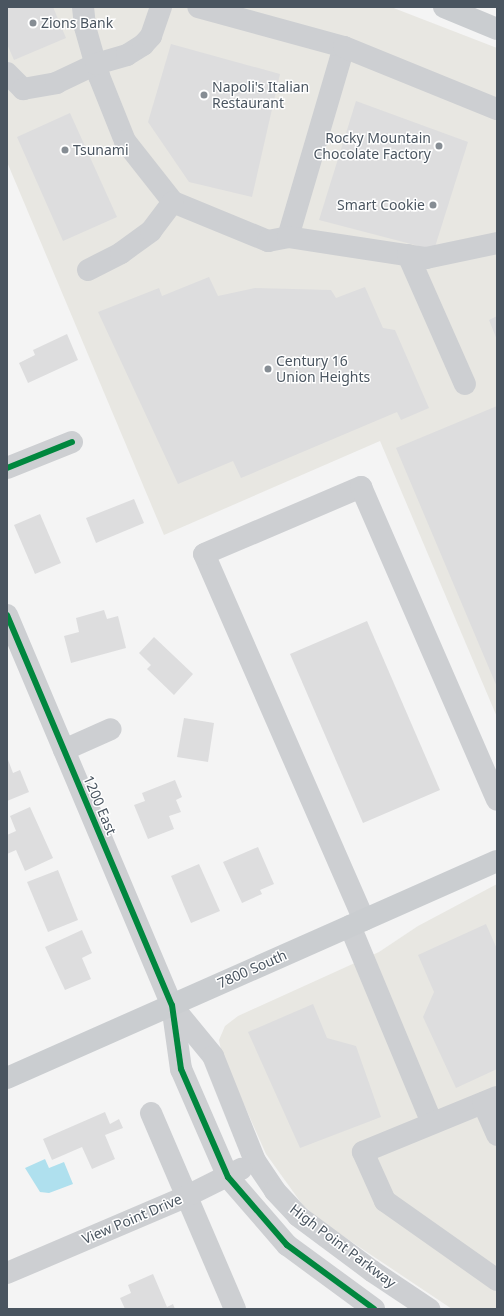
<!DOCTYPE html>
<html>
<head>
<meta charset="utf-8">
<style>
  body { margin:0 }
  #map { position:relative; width:504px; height:1316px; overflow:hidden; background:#f4f4f4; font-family:"Noto Sans",sans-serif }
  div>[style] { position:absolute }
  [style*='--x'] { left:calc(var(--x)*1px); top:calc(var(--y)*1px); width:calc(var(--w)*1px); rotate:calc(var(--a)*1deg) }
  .commercial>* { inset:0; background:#e8e7e2 }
  .water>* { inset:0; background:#afe0ee }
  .building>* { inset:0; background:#ddddde }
  .minor>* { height:22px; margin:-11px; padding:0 11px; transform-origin:11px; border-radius:11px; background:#cdcfd2 }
  .major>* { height:22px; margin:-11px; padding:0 11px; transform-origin:11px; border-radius:11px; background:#cacdd0 }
  .cycleway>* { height:6px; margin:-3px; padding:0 3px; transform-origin:3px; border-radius:3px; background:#00873e }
  .dots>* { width:11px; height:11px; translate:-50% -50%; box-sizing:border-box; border:2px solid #fff; border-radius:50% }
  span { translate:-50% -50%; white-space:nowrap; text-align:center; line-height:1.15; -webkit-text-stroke:3px #fff; paint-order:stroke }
  .poi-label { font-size:14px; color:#4a5560 }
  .left { translate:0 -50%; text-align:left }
  .right { translate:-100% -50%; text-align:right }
  .street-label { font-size:14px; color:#4a5560 }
  .frame { position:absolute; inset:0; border:8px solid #4a5560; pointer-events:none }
</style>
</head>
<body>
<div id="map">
  <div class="commercial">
    <div style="clip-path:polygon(7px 7px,391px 7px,497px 48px,497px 717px,380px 441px,164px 535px,7px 162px)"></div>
    <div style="clip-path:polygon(497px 884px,497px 1309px,452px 1309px,322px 1222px,302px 1204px,266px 1154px,222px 1055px,219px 1040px,225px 1026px,238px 1016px,379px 952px,418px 926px)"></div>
  </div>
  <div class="water">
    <div style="clip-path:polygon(45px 1159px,49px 1168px,64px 1162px,73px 1184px,49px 1193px,40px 1192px,25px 1168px)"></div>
  </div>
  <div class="building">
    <div style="clip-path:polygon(7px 7px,53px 7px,66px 38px,14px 60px,7px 44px)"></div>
    <div style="clip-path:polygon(171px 44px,280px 74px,252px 197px,189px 182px,148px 122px)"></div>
    <div style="clip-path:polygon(356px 101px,468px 142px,434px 250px,319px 220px)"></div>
    <div style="clip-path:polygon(70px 113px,117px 217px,63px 241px,17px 137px)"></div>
    <div style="clip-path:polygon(209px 277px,218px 296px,255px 288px,331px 290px,336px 298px,365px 287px,383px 328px,395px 330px,429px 408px,401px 420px,397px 412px,241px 478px,233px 461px,178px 484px,98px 312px,159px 288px,162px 296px)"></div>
    <div style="clip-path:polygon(497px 316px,497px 340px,489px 320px)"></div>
    <div style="clip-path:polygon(67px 334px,78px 360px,28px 383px,19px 363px,35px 355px,33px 350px)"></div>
    <div style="clip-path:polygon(497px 406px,497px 687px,396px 448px)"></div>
    <div style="clip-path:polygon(134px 499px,144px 523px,96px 543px,86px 518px)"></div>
    <div style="clip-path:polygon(40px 514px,61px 563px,35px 574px,14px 525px)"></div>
    <div style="clip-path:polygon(104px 610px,107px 619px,118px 616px,126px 648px,71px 663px,64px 636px,79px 632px,76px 618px)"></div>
    <div style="clip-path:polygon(367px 621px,440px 790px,363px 823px,290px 654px)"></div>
    <div style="clip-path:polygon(154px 637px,193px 674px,174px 695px,147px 669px,151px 665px,139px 653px)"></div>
    <div style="clip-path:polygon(184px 718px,214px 723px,208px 762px,177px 757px)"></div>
    <div style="clip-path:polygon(7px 757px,13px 773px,20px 770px,29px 792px,7px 801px)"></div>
    <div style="clip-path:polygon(175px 780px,182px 797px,176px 800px,181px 812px,169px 816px,174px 829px,148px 839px,134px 805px,145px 801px,142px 793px)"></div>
    <div style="clip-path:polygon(30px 807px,53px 858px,25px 871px,16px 850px,7px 854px,7px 835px,16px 831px,10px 816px)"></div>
    <div style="clip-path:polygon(258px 847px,274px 884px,260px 890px,262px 894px,242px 903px,223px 862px)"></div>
    <div style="clip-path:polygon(199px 864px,220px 911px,191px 923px,171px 876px)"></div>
    <div style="clip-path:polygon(58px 870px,78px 920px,48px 932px,27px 882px)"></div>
    <div style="clip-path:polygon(486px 924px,497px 949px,497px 1069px,456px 1088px,423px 1017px,434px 992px,418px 955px)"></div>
    <div style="clip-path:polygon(82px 930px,92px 953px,82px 958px,91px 979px,65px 990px,45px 947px)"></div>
    <div style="clip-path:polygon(313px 1004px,327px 1038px,356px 1046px,381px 1117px,300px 1148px,248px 1032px)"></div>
    <div style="clip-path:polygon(105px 1112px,110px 1124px,119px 1119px,123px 1128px,105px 1135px,115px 1159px,92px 1169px,82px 1147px,52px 1160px,43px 1139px)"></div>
    <div style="clip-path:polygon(153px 1274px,167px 1307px,173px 1304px,175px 1309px,125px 1309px,120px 1298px,131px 1293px,128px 1285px)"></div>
  </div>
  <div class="minor">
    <div style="--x:83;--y:7;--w:20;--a:84"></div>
    <div style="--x:85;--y:27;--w:51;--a:74.1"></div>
    <div style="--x:99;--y:76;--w:70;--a:68.2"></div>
    <div style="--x:125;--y:141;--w:78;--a:51.8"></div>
    <div style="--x:173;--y:202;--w:103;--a:22.3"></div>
    <div style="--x:268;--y:241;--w:20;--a:-11"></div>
    <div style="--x:288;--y:237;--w:198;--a:-73.6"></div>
    <div style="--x:344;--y:47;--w:151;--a:-164.7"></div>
    <div style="--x:344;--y:47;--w:165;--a:22.1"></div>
    <div style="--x:7;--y:73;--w:23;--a:45"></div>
    <div style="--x:23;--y:89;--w:34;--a:-10"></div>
    <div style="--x:56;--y:83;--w:44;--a:-25.4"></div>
    <div style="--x:96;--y:64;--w:32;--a:-16"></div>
    <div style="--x:127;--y:55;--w:19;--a:-32"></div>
    <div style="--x:143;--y:45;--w:12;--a:-48"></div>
    <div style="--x:151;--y:36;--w:31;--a:-71"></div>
    <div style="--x:288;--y:237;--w:140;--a:8.7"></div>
    <div style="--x:426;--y:258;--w:73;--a:-11.9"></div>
    <div style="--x:408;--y:255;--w:141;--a:66.2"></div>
    <div style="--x:88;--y:270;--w:37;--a:-27"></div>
    <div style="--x:121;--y:253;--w:37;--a:-36"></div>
    <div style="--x:151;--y:231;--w:36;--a:-53"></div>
    <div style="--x:7;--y:468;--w:70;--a:-21.8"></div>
    <div style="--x:7;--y:615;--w:423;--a:67.1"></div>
    <div style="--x:172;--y:1005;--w:65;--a:82"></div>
    <div style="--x:181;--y:1069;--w:118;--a:66.5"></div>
    <div style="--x:228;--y:1177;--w:90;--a:49.1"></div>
    <div style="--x:287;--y:1245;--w:108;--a:36.3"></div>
    <div style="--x:64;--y:750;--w:51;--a:-24.1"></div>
    <div style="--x:364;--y:920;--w:399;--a:-113.6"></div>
    <div style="--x:204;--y:554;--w:171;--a:-23.1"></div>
    <div style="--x:361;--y:487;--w:341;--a:66.5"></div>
    <div style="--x:350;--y:926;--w:213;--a:67.4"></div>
    <div style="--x:172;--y:1006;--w:65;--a:50.6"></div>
    <div style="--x:213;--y:1056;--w:113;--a:68.2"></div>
    <div style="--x:255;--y:1161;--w:36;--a:56"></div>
    <div style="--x:275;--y:1191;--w:34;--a:47"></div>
    <div style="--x:298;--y:1216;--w:92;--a:36.6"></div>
    <div style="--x:372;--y:1271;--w:69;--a:33.7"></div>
    <div style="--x:497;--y:1097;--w:145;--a:157.7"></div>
    <div style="--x:363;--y:1152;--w:54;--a:65.8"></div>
    <div style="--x:385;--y:1201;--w:137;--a:35.2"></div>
    <div style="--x:483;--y:1103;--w:35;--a:66"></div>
    <div style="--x:151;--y:1113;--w:213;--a:66.8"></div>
    <div style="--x:7;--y:1273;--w:194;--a:-23.1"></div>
    <div style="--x:185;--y:1197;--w:63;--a:-26.6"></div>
  </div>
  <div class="major">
    <div style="--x:444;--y:7;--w:57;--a:22.5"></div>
    <div style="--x:7;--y:1078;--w:536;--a:-23.89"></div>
  </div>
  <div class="cycleway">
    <div style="--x:7;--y:468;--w:70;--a:-21.8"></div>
    <div style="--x:7;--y:615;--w:423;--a:67.1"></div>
    <div style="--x:172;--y:1005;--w:65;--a:82"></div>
    <div style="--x:181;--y:1069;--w:118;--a:66.5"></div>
    <div style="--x:228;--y:1177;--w:90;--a:49.1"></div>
    <div style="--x:287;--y:1245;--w:108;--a:36.3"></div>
  </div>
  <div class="dots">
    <div style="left:33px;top:23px;background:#868d94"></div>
    <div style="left:204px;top:95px;background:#868d94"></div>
    <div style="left:439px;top:146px;background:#868d94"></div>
    <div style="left:65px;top:150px;background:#868d94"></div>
    <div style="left:433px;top:205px;background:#868d94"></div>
    <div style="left:268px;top:369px;background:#868d94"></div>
  </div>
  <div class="poi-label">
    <span class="left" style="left:41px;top:23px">Zions Bank</span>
    <span class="left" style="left:212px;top:95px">Napoli's Italian<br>Restaurant</span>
    <span class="right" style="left:431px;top:146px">Rocky Mountain<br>Chocolate Factory</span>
    <span class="left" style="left:73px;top:150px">Tsunami</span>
    <span class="right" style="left:425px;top:205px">Smart Cookie</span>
    <span class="left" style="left:276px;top:369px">Century 16<br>Union Heights</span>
  </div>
  <div class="street-label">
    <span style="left:100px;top:805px;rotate:67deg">1200 East</span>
    <span style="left:252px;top:969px;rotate:-24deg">7800 South</span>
    <span style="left:132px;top:1219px;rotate:-23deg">View Point Drive</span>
    <span style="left:343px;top:1246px;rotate:37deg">High Point Parkway</span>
  </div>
  <div class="frame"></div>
</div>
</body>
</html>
